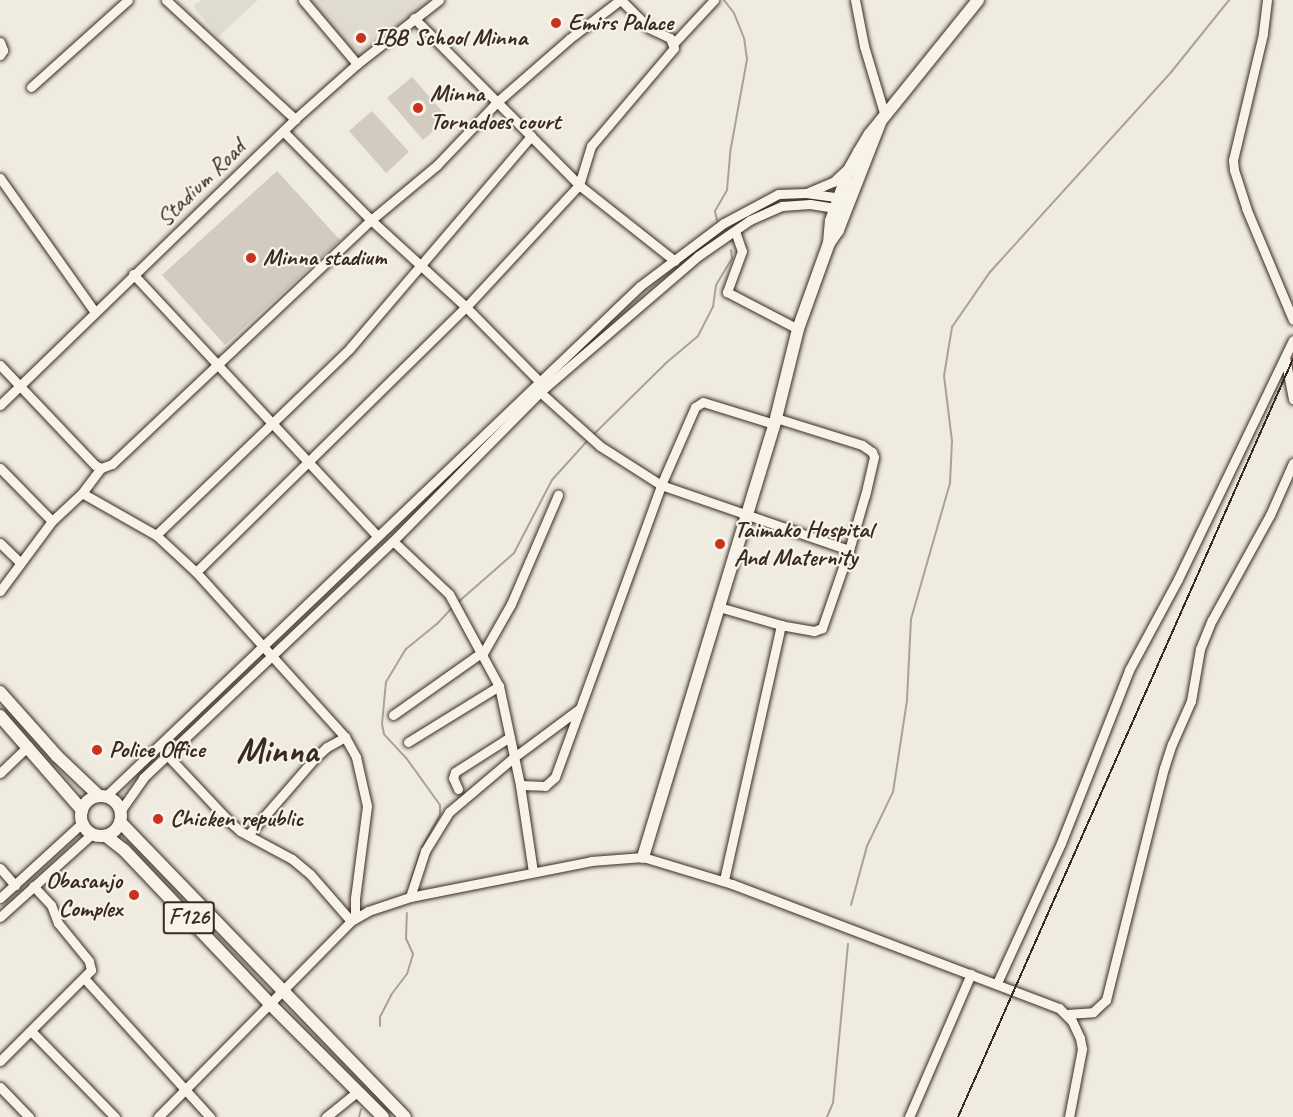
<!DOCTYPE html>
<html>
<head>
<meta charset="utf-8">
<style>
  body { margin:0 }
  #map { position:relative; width:1293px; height:1117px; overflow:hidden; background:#efebe0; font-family:Caveat,sans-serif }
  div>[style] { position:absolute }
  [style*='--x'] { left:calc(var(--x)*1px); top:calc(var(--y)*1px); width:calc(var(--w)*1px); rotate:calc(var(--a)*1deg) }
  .built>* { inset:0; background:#e0dbd0 }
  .green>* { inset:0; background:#d1cbc0 }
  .stream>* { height:2px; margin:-1px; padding:0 1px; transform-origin:1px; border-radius:1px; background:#aaa296 }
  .roads { filter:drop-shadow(0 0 2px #3b2a1e) drop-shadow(0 0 2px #3b2a1e) }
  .minor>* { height:9px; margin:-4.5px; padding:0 4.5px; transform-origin:4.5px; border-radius:4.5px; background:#f7f3e8 }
  .major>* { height:12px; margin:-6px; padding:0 6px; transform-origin:6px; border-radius:6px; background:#f7f3e8 }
  .major>.ring { margin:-6px; padding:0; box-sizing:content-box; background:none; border:12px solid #f7f3e8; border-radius:50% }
  .rail>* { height:2px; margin:-1px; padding:0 1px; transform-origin:1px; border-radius:1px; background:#3b2a1e }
  .dots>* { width:16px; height:16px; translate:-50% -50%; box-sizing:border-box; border:3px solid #f7f3e8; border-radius:50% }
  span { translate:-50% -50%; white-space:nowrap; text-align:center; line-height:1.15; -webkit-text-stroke:4.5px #f7f3e8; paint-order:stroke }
  .shield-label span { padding:2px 4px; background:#f7f3e8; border:2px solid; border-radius:4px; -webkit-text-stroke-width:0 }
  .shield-label { font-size:22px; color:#3b2a1e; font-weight:700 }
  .poi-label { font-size:24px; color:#3b2a1e; font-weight:700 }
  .left { translate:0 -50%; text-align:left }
  .right { translate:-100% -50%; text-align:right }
  .street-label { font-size:24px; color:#3b2a1e }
  .town-label { font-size:36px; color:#3b2a1e; font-weight:700 }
</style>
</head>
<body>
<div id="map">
  <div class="built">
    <div style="clip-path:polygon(201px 0,258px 0,218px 37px,193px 6px)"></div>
    <div style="clip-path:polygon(307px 0,434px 0,357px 60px)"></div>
  </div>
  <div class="green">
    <div style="clip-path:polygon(412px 77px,448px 118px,423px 140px,387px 98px)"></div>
    <div style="clip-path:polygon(372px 111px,409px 152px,386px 173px,349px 131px)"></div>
    <div style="clip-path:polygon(277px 171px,340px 240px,225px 345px,162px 275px)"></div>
  </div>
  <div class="stream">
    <div style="--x:717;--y:220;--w:9;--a:-103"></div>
    <div style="--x:715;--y:211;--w:24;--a:-60"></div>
    <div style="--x:727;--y:190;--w:37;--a:-85"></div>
    <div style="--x:730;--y:153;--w:96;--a:-79.7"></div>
    <div style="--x:747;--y:59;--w:21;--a:-98"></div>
    <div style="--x:744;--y:38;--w:27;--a:-112"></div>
    <div style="--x:734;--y:13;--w:16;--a:-128"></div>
    <div style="--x:592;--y:436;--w:104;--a:-44.6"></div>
    <div style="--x:666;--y:363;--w:42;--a:-40.2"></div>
    <div style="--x:698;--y:336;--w:33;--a:-63"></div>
    <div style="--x:713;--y:307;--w:22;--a:-82"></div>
    <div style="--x:716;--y:285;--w:31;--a:-59"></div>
    <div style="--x:732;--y:258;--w:8;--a:-97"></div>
    <div style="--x:456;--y:604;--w:77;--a:-41.3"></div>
    <div style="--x:514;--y:553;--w:82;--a:-62.5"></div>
    <div style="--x:552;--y:480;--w:54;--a:-48"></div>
    <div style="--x:422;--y:847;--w:38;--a:-61"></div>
    <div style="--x:440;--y:814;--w:9;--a:-90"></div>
    <div style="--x:440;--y:805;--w:57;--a:-125.7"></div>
    <div style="--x:407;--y:759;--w:34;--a:-133"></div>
    <div style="--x:384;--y:734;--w:10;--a:-101"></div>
    <div style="--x:382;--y:724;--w:42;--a:-84.6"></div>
    <div style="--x:386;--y:682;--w:39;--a:-59"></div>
    <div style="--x:406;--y:649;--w:40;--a:-39"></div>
    <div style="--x:437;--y:624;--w:22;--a:-47"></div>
    <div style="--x:411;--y:881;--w:29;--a:-72"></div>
    <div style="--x:851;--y:905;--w:61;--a:-74.8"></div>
    <div style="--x:867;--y:846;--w:60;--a:-64.3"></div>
    <div style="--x:893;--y:792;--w:93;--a:-81.3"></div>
    <div style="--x:907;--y:700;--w:81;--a:-87.2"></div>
    <div style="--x:911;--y:619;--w:141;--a:-74"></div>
    <div style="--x:950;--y:483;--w:42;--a:-87.3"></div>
    <div style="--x:952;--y:441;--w:65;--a:-97"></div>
    <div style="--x:944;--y:376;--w:50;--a:-80.7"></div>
    <div style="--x:952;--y:327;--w:67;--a:-55.4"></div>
    <div style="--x:990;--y:272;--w:271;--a:-47.8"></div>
    <div style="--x:1172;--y:71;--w:91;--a:-51.2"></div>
    <div style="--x:380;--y:1026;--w:9;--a:-90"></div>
    <div style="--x:380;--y:1017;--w:25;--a:-63"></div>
    <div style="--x:391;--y:995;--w:26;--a:-53"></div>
    <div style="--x:407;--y:974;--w:21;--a:-73"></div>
    <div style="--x:413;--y:954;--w:17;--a:-114"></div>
    <div style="--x:406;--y:938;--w:25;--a:-88"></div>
    <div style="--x:359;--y:1117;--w:8;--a:-76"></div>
    <div style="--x:827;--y:1117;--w:15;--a:-67"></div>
    <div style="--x:833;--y:1103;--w:160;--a:-84.6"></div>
  </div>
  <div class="roads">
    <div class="minor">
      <div style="--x:166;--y:0;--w:176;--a:42.7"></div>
      <div style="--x:303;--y:0;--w:84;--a:49.8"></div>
      <div style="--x:855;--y:0;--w:47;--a:78.9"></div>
      <div style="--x:864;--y:46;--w:73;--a:73.3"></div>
      <div style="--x:1267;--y:0;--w:34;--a:97"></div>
      <div style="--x:1263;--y:34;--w:130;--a:103.4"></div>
      <div style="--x:1233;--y:160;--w:10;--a:84"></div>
      <div style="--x:1234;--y:170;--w:40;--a:72"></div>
      <div style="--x:1246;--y:208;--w:121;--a:67.2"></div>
      <div style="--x:414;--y:18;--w:235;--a:45.3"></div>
      <div style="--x:579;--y:185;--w:122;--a:38.4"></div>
      <div style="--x:0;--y:42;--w:9;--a:69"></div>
      <div style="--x:3;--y:50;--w:6;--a:121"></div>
      <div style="--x:674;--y:43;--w:59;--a:-47.1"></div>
      <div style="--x:31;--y:87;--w:130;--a:-41.9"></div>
      <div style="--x:283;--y:131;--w:125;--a:45.3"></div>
      <div style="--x:371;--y:220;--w:129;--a:42.5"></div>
      <div style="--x:466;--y:307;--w:103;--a:45.4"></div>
      <div style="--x:0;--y:178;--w:164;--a:54.7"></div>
      <div style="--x:809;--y:192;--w:26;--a:-23"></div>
      <div style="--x:833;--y:182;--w:23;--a:-43"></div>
      <div style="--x:735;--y:231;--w:21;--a:71"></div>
      <div style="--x:742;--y:251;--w:44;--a:110.1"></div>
      <div style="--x:727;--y:292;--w:80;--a:27.5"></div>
      <div style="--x:133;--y:274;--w:357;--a:47"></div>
      <div style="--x:1285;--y:357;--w:43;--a:79.2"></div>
      <div style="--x:0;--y:365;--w:138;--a:46.5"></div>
      <div style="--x:95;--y:465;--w:7;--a:27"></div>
      <div style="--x:101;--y:468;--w:12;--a:-20"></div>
      <div style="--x:112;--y:464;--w:356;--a:-43.3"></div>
      <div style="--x:371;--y:220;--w:86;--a:-39.8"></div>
      <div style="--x:437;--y:165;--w:87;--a:-46.4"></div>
      <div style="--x:497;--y:102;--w:96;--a:-41.2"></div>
      <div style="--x:569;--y:39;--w:64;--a:-37.4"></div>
      <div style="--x:540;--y:392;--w:81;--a:42"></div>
      <div style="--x:600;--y:446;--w:72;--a:32.6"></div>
      <div style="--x:661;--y:485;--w:199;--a:19.1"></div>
      <div style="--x:849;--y:550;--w:83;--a:109.1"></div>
      <div style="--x:822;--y:628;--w:9;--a:159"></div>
      <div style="--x:814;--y:631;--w:34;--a:-170"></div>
      <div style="--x:0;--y:405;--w:411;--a:-44.1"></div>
      <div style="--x:295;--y:119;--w:83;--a:-41.6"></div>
      <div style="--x:357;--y:64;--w:104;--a:-38"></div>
      <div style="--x:776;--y:418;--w:90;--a:17.4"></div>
      <div style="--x:862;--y:445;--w:12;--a:35"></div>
      <div style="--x:872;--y:452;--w:5;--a:68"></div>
      <div style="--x:874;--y:457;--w:39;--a:103"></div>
      <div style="--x:865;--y:495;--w:57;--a:106.2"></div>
      <div style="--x:0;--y:468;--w:74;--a:45.5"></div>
      <div style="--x:82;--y:493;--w:31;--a:-53"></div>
      <div style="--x:156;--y:535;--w:269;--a:-43.9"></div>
      <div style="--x:350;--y:348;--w:279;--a:-49.5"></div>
      <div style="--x:393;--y:541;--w:77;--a:43.4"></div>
      <div style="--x:449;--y:594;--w:105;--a:61.5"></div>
      <div style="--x:499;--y:686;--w:101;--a:78"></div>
      <div style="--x:520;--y:785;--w:88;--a:81.5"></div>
      <div style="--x:0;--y:543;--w:28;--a:44"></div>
      <div style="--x:196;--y:572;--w:378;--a:-44.5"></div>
      <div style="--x:466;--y:307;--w:166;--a:-47.2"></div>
      <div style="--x:579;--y:185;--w:41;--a:-72.9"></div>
      <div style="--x:591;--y:146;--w:128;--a:-49.7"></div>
      <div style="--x:674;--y:48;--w:11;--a:-112"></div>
      <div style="--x:670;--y:38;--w:23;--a:-155"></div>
      <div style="--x:649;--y:28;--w:40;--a:-135"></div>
      <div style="--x:0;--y:591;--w:87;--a:-53.4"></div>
      <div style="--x:52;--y:521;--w:41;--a:-43"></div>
      <div style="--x:82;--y:493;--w:85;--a:29.6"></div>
      <div style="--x:156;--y:535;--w:54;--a:42.8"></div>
      <div style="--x:196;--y:572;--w:222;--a:47.9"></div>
      <div style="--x:345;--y:737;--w:23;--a:61"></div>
      <div style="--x:356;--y:757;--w:50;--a:77.3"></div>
      <div style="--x:367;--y:806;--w:93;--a:97.4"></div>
      <div style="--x:355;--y:898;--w:20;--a:90"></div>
      <div style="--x:719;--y:607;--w:65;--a:16.2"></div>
      <div style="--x:781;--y:625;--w:262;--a:102.6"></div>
      <div style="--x:482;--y:655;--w:59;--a:-60.4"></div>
      <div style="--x:511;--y:604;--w:119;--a:-66.7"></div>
      <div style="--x:393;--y:715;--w:108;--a:-35.2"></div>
      <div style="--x:408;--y:742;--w:107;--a:-31.6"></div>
      <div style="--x:167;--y:755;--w:92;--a:46.8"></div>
      <div style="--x:230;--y:822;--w:13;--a:42"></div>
      <div style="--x:240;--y:831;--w:59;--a:28.3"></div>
      <div style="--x:292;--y:859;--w:23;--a:40"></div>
      <div style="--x:310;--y:874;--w:62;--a:48.9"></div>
      <div style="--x:0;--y:773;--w:39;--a:-44"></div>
      <div style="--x:520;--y:785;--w:25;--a:2"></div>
      <div style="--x:545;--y:786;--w:13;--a:-42"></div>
      <div style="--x:555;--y:777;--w:311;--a:-70"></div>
      <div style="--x:661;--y:485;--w:85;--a:-66.4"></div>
      <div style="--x:695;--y:407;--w:9;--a:-32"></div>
      <div style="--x:703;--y:402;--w:74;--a:17.2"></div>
      <div style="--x:458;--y:789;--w:12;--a:-114"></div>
      <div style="--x:453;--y:778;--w:6;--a:-72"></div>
      <div style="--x:455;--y:772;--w:65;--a:-32.5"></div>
      <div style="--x:106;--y:796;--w:738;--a:-43.68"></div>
      <div style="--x:640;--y:286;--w:105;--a:-36.9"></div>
      <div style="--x:724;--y:223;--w:61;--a:-28.2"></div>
      <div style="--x:778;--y:194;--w:28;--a:-2"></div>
      <div style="--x:806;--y:193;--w:37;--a:8"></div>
      <div style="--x:121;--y:810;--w:39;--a:-55"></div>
      <div style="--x:143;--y:778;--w:344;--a:-43.5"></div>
      <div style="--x:393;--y:541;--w:209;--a:-45.4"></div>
      <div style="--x:540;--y:392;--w:208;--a:-40.7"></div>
      <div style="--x:698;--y:256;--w:63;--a:-34.7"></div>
      <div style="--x:750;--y:220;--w:35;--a:-24"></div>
      <div style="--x:782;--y:206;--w:28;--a:-4"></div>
      <div style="--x:810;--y:204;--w:30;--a:9"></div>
      <div style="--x:248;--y:835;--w:102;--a:-49"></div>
      <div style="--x:315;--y:758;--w:16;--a:-43"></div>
      <div style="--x:327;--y:747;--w:21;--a:-29"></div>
      <div style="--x:0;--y:868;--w:23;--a:49"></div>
      <div style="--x:410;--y:897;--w:48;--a:-71.9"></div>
      <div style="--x:425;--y:851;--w:46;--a:-58.4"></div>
      <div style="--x:449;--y:812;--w:84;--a:-40.2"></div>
      <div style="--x:513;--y:758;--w:82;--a:-36.6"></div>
      <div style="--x:0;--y:898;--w:111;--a:-42.4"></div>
      <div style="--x:0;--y:917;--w:124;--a:-42.1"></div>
      <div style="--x:84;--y:978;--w:188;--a:47.8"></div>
      <div style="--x:997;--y:983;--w:154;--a:-65.4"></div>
      <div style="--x:1061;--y:843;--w:186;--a:-68.5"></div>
      <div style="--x:1129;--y:670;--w:103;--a:-61.7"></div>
      <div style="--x:1178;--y:579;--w:265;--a:-64.3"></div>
      <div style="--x:1067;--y:1014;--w:26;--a:-4"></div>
      <div style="--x:1093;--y:1012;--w:18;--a:-43"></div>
      <div style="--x:1106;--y:1000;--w:239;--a:-76"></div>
      <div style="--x:1164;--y:768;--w:25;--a:-72"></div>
      <div style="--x:1172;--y:744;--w:47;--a:-66.2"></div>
      <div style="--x:1191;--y:701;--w:53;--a:-80.2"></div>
      <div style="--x:1200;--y:649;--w:31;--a:-68"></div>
      <div style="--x:1212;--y:620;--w:120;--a:-61.1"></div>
      <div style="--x:1270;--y:515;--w:57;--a:-66.1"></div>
      <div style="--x:32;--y:1032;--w:119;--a:45.7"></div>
      <div style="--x:0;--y:1061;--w:129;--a:-45"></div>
      <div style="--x:91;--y:970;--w:9;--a:-103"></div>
      <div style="--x:89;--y:961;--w:49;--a:-129.2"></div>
      <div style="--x:58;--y:923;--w:19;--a:-111"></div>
      <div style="--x:51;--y:905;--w:26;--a:-133"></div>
      <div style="--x:0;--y:1087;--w:42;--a:46"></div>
      <div style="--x:158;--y:1117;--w:275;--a:-45.4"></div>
      <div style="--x:351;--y:921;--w:20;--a:-30"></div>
      <div style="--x:368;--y:911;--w:44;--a:-18.4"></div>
      <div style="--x:410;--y:897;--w:185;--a:-11.2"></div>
      <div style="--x:591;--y:861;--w:52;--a:-4.4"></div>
      <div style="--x:643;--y:857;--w:93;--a:16.9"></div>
      <div style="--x:732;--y:884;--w:350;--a:20.8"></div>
      <div style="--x:1059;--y:1008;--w:18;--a:45"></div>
      <div style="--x:1072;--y:1021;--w:19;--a:65"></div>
      <div style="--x:1080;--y:1038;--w:11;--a:80"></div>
      <div style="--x:1082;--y:1049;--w:69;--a:100.8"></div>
      <div style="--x:326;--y:1117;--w:41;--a:-39.1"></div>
      <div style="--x:909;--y:1117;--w:156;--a:-66.6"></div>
    </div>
    <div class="major">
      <div style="--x:829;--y:243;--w:22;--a:-85"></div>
      <div style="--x:831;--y:221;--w:52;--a:-70.9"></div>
      <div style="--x:848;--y:172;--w:23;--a:-61"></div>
      <div style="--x:859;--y:152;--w:21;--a:-59"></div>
      <div style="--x:870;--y:134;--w:172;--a:-51.1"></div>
      <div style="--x:0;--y:692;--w:86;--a:48.3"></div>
      <div style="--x:57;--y:756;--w:58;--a:43.6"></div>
      <div style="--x:0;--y:716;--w:125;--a:48.9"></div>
      <div class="ring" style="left:81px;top:796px;width:28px;height:28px"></div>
      <div style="--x:120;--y:822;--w:410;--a:46"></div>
      <div style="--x:106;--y:836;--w:23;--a:38"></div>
      <div style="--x:124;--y:850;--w:211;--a:46.5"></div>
      <div style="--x:269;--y:1003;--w:161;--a:45"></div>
      <div style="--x:643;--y:857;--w:459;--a:-73.1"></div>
      <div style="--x:776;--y:418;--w:92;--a:-76.1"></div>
      <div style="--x:798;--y:329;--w:91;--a:-70.2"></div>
      <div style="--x:829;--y:243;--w:16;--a:-55"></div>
      <div style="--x:838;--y:230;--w:115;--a:-68.6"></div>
    </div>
  </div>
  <div class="rail">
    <div style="--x:958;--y:1117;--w:829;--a:-66.16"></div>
  </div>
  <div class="dots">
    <div style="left:556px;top:23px;background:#c8321e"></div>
    <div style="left:361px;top:38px;background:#c8321e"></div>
    <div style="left:418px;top:108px;background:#c8321e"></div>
    <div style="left:251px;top:258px;background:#c8321e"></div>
    <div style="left:720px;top:544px;background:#c8321e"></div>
    <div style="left:97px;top:750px;background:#c8321e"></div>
    <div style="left:158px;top:819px;background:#c8321e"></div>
    <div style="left:134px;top:895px;background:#c8321e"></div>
  </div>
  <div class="shield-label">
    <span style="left:189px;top:918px">F126</span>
  </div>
  <div class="poi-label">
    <span class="left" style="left:568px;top:23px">Emirs Palace</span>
    <span class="left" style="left:373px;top:38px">IBB School Minna</span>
    <span class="left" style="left:430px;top:108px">Minna<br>Tornadoes court</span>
    <span class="left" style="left:263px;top:258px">Minna stadium</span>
    <span class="left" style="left:734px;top:544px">Taimako Hospital<br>And Maternity</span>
    <span class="left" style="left:109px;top:750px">Police Office</span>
    <span class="left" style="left:170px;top:819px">Chicken republic</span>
    <span class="right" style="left:122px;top:895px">Obasanjo<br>Complex</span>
  </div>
  <div class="street-label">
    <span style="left:201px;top:183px;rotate:-44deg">Stadium Road</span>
  </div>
  <div class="town-label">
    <span style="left:277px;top:751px">Minna</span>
  </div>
</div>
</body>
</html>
